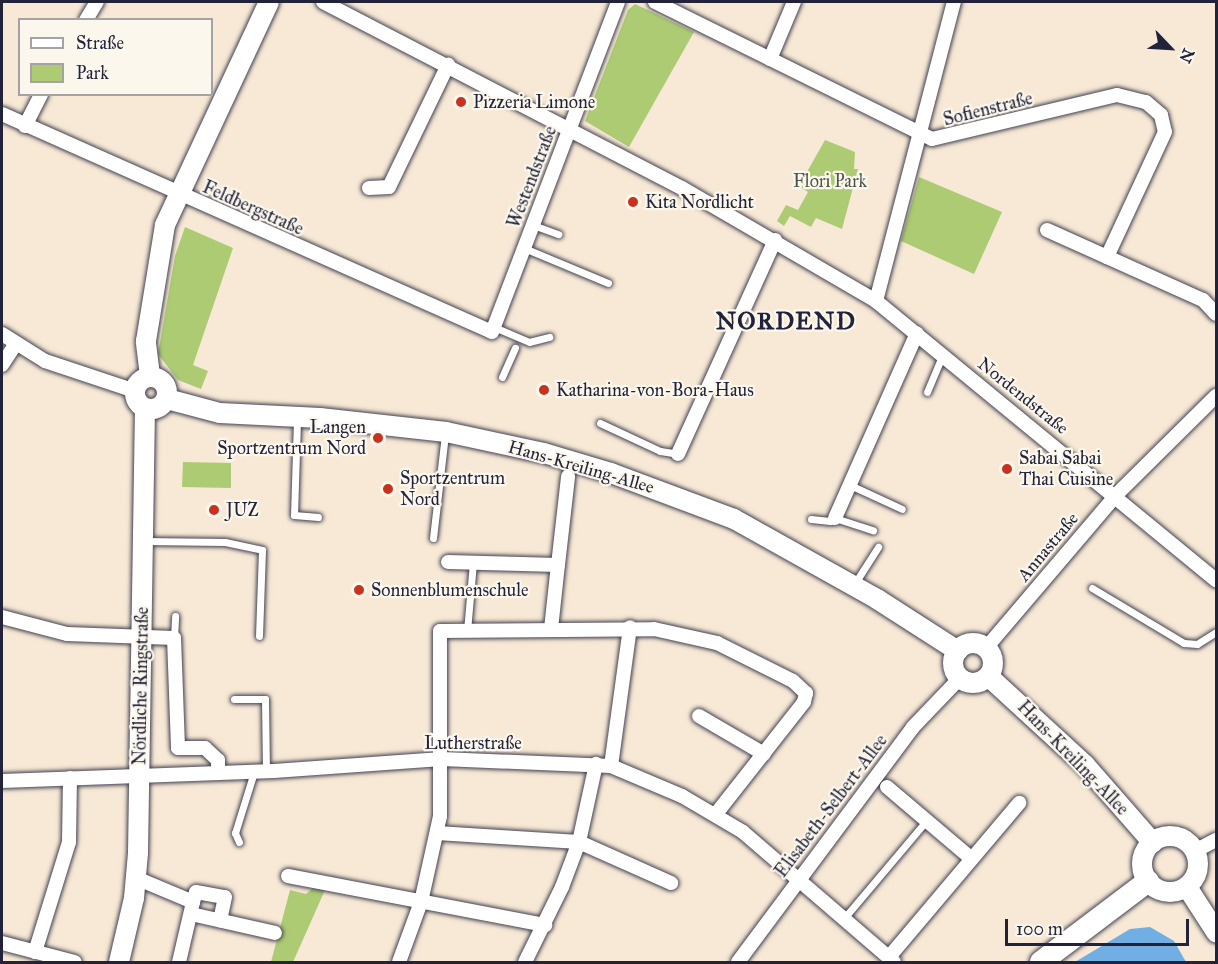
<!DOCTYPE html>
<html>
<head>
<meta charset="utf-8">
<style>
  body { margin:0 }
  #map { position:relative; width:1218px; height:964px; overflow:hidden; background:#f7e9d5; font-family:"IM FELL Great Primer",serif }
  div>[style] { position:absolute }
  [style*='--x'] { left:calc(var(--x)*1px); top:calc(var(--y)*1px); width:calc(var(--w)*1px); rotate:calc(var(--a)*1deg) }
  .green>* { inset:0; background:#adcb73 }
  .water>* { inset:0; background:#71aee3 }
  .roads { filter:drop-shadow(0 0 2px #424052) drop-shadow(0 0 2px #424052) }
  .lane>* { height:7px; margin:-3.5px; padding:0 3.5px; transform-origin:3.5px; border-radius:3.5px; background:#fff }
  .street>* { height:14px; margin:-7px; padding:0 7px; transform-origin:7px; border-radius:7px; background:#fff }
  .secondary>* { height:20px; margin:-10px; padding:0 10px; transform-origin:10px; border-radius:10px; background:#fff }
  .secondary>.ring { margin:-10px; padding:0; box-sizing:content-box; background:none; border:20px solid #fff; border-radius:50% }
  .primary>* { height:22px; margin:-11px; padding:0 11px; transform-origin:11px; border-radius:11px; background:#fff }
  .dots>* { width:16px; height:16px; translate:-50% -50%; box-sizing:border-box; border:3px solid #fbf7ec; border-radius:50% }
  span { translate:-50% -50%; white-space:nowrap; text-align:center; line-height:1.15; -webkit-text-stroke:4.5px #fbf7ec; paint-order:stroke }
  .poi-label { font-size:18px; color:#22223b }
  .left { translate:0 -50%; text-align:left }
  .right { translate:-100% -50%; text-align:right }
  .street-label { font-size:18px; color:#22223b }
  .park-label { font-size:18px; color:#4c554c }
  .district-label { font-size:24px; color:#22223b; font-weight:700; letter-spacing:1.5px }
  .frame { position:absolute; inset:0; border:3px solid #22223b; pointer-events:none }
  .legend { position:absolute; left:18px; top:18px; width:195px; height:78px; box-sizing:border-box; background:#fbf7ec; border:2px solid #a4a2a5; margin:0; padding:8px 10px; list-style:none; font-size:18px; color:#22223b }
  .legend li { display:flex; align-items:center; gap:12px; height:30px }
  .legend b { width:30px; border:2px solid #a4a2a5 }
  .north { position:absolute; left:1140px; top:18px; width:60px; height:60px; -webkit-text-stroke:4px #fbf7ec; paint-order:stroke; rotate:115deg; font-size:16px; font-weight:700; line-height:24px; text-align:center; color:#22223b }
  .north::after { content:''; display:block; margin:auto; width:21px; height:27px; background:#22223b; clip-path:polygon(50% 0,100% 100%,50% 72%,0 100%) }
  .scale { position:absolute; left:1005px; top:919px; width:184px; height:27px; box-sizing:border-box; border:3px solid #22223b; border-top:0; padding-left:8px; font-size:18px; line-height:21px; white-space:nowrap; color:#22223b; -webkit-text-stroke:4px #fbf7ec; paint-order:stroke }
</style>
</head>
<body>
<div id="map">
  <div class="green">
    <div style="clip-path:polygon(635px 4px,694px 32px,629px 147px,585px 121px,628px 10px)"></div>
    <div style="clip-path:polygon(825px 140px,855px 152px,854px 169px,858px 169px,842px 229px,816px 218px,811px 227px,790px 216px,784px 226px,777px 221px,786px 205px,798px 210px,808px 192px,799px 186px)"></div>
    <div style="clip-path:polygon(919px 177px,1002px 212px,974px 274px,901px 241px)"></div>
    <div style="clip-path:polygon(185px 227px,233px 248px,193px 365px,208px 371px,201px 389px,178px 380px,158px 354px,175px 256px)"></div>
    <div style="clip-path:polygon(183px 462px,231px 463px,231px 488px,182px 487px)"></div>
    <div style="clip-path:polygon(313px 888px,325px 890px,293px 962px,271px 962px,290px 890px,306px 894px)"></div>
  </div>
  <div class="water">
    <div style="clip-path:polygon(1150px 927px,1174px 941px,1186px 962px,1075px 962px,1130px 929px)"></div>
  </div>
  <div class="roads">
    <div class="lane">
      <div style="--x:533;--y:225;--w:27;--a:20"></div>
      <div style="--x:524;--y:248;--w:91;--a:22.6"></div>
      <div style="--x:494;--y:327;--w:38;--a:23"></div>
      <div style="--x:529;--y:342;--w:21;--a:-14"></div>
      <div style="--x:502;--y:377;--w:32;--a:-66"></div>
      <div style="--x:927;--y:392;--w:41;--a:-67.2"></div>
      <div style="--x:297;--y:420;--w:95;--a:91.8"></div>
      <div style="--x:294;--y:515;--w:24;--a:5"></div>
      <div style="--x:600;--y:423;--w:66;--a:25"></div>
      <div style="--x:660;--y:451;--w:18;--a:9"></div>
      <div style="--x:850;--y:485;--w:57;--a:24.8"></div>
      <div style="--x:811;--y:519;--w:19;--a:6"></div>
      <div style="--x:830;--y:521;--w:6;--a:-31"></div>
      <div style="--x:835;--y:518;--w:40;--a:18"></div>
      <div style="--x:433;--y:538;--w:104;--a:-83.4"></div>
      <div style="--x:144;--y:541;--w:81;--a:0.7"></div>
      <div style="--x:225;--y:542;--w:38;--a:12"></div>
      <div style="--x:262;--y:550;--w:86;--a:92"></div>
      <div style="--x:855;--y:583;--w:43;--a:-57.4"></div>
      <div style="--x:1092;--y:588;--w:107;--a:30.9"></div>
      <div style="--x:1184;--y:643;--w:13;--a:4"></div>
      <div style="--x:1197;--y:644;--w:22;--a:-32"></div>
      <div style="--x:467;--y:631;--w:69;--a:-85"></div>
      <div style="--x:174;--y:638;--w:22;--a:-87"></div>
      <div style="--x:234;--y:699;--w:31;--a:0"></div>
      <div style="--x:265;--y:699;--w:72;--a:89.2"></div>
      <div style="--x:239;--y:842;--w:10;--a:-114"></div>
      <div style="--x:235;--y:833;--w:64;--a:-72.7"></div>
      <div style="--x:845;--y:917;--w:127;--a:-49.8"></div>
    </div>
    <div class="street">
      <div style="--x:323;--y:2;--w:404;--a:27.4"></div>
      <div style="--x:682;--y:188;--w:225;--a:30.2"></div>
      <div style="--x:876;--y:301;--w:440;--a:39.4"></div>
      <div style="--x:655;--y:2;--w:309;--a:26.3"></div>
      <div style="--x:932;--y:139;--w:190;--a:-13.4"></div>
      <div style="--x:1117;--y:95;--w:30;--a:14"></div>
      <div style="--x:1146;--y:102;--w:20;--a:41"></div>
      <div style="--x:1161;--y:115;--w:17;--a:77"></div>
      <div style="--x:1165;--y:132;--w:138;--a:114.9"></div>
      <div style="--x:86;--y:20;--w:21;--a:-59"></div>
      <div style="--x:770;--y:59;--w:62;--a:-67.2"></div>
      <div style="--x:2;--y:114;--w:536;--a:23.98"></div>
      <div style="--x:492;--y:332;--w:353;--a:-69.1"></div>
      <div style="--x:25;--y:126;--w:36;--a:-63"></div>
      <div style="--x:369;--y:188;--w:20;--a:-3"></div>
      <div style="--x:389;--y:187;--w:136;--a:-64.2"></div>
      <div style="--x:1047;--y:230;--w:171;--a:24.2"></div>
      <div style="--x:1203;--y:300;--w:19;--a:47"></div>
      <div style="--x:876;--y:301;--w:309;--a:-75.4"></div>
      <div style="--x:2;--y:334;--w:51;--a:32.1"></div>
      <div style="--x:45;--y:361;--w:95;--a:18.4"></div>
      <div style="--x:2;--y:365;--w:24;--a:-57"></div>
      <div style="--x:678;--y:454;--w:235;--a:-65.6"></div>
      <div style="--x:835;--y:518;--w:202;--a:-66.1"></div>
      <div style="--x:448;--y:562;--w:110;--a:1.6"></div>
      <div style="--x:558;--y:565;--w:89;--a:-83.5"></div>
      <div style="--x:2;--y:617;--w:67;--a:14.7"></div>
      <div style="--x:67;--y:634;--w:107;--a:2.1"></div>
      <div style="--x:174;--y:638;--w:110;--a:87.9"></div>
      <div style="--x:178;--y:748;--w:27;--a:0"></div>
      <div style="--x:205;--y:748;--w:18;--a:43"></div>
      <div style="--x:218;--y:760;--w:13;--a:90"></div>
      <div style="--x:551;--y:629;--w:64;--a:-83.8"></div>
      <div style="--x:986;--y:648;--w:201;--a:-49.6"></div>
      <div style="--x:1116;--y:495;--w:141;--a:-44.7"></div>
      <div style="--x:699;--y:716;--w:75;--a:30.3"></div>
      <div style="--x:611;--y:766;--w:140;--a:-82.2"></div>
      <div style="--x:2;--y:781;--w:272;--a:-2.1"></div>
      <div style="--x:274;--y:771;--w:168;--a:-4.1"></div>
      <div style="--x:442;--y:759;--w:169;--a:2.4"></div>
      <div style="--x:611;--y:766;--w:77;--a:22.9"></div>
      <div style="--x:682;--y:796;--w:71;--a:30.5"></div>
      <div style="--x:743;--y:832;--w:199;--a:40.7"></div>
      <div style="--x:887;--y:787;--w:111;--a:40.3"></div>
      <div style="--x:437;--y:833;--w:142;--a:3.6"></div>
      <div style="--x:579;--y:842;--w:101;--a:24"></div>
      <div style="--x:1195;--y:851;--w:24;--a:-28"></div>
      <div style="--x:288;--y:876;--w:262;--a:10.8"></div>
      <div style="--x:136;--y:878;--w:62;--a:22.8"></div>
      <div style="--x:193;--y:902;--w:62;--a:103.1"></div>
      <div style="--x:193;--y:902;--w:10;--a:-73"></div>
      <div style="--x:196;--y:892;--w:29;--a:10"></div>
      <div style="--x:225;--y:897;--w:24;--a:102"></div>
      <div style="--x:191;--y:914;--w:86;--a:12.7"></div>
      <div style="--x:2;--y:943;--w:75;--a:14.6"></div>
      <div style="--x:35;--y:952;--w:115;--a:-72.8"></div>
      <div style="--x:69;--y:842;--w:64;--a:-89.1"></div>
      <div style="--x:889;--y:957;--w:202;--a:-49.8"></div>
      <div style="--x:399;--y:962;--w:64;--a:-69.9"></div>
      <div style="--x:421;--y:902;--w:88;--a:-77.5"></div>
      <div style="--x:440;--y:816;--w:185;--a:-90"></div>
      <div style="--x:440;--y:631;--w:214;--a:-0.5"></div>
      <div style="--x:654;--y:629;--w:65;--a:12.5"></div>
      <div style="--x:717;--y:643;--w:85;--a:26.6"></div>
      <div style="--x:793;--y:681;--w:18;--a:43"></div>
      <div style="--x:806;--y:693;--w:9;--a:103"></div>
      <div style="--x:804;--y:702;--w:142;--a:128.2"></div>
      <div style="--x:525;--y:962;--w:84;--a:-63.7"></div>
      <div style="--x:562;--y:887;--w:48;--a:-69.3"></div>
      <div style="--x:579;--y:842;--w:80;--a:-77.7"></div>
      <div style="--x:738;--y:962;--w:293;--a:-53.3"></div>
      <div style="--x:913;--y:727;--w:68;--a:-46.2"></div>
    </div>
    <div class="secondary">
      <div style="--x:150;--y:376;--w:35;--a:-97"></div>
      <div style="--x:146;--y:341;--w:118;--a:-80.7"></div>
      <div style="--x:165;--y:225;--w:246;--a:-65"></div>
      <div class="ring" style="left:135px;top:377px;width:12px;height:12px"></div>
      <div style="--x:167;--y:399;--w:55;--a:14.8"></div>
      <div style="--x:220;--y:413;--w:100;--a:2.9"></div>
      <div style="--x:320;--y:418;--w:127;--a:6.3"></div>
      <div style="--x:446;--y:432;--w:100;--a:12.1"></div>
      <div style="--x:544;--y:453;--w:70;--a:16.6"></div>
      <div style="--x:611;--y:473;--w:131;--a:20.5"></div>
      <div style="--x:734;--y:519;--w:164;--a:29.2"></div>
      <div style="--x:877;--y:599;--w:96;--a:32.7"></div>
      <div class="ring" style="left:953px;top:643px;width:20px;height:20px"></div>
      <div style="--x:989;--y:677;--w:130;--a:42.5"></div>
      <div style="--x:1085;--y:765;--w:103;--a:48.9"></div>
      <div class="ring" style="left:1142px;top:836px;width:36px;height:36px"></div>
      <div style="--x:1187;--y:887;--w:54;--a:57.2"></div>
      <div style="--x:119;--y:962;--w:66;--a:-76.8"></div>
      <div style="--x:134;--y:898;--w:45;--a:-84.9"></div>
      <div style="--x:138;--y:853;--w:444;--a:-89.1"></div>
    </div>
    <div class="primary">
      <div style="--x:1041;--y:962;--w:134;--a:-37.1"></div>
    </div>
  </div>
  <div class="dots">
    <div style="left:461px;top:102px;background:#c8321e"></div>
    <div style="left:633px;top:202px;background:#c8321e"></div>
    <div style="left:544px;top:390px;background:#c8321e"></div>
    <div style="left:378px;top:438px;background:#c8321e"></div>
    <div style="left:1007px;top:469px;background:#c8321e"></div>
    <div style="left:388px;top:489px;background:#c8321e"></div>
    <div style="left:214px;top:510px;background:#c8321e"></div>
    <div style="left:359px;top:590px;background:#c8321e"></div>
  </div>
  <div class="poi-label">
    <span class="left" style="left:473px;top:102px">Pizzeria Limone</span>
    <span class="left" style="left:645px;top:202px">Kita Nordlicht</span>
    <span class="left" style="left:556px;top:390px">Katharina-von-Bora-Haus</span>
    <span class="right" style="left:366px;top:438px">Langen<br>Sportzentrum Nord</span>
    <span class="left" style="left:1019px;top:469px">Sabai Sabai<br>Thai Cuisine</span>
    <span class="left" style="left:400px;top:489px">Sportzentrum<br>Nord</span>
    <span class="left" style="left:226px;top:510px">JUZ</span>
    <span class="left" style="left:371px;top:590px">Sonnenblumenschule</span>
  </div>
  <div class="street-label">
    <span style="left:988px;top:109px;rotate:-14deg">Sofienstraße</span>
    <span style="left:532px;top:177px;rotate:-69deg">Westendstraße</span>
    <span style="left:253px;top:208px;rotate:24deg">Feldbergstraße</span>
    <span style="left:1023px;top:396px;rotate:39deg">Nordendstraße</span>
    <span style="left:581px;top:467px;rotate:16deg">Hans-Kreiling-Allee</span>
    <span style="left:1048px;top:547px;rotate:-50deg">Annastraße</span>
    <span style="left:141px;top:686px;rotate:-89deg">Nördliche Ringstraße</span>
    <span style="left:473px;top:743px">Lutherstraße</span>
    <span style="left:1073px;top:758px;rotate:46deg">Hans-Kreiling-Allee</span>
    <span style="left:831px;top:806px;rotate:-53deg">Elisabeth-Selbert-Allee</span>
  </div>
  <div class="park-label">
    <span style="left:830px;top:181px">Flori Park</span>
  </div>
  <div class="district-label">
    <span style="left:786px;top:322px">NORDEND</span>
  </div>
  <div class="frame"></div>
  <ul class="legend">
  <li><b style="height:8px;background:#fff"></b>Straße</li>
  <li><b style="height:16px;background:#adcb73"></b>Park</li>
  </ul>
  <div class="north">N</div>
  <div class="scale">100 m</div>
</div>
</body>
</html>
